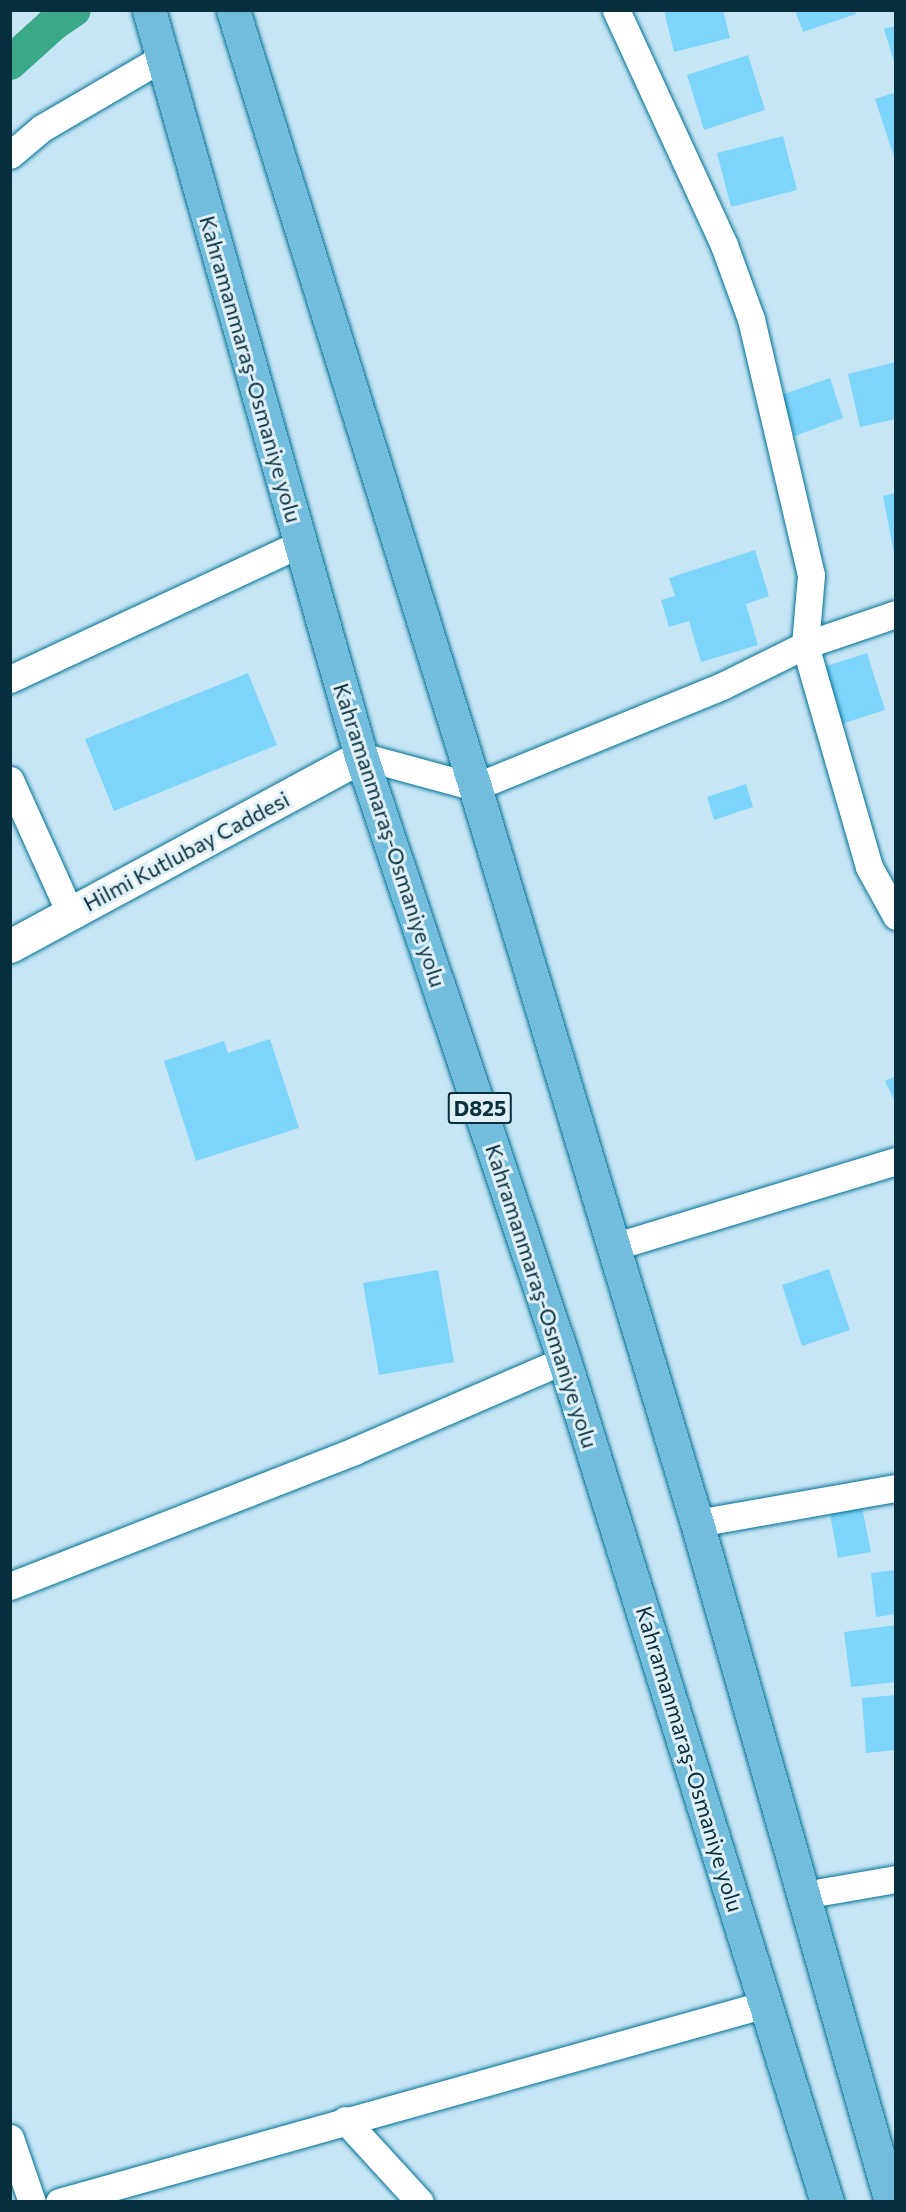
<!DOCTYPE html>
<html>
<head>
<meta charset="utf-8">
<style>
  body { margin:0 }
  #map { position:relative; width:906px; height:2212px; overflow:hidden; background:#c6e6f6; font-family:Commissioner,sans-serif }
  div>[style] { position:absolute }
  [style*='--x'] { left:calc(var(--x)*1px); top:calc(var(--y)*1px); width:calc(var(--w)*1px); rotate:calc(var(--a)*1deg) }
  .canal>* { height:34px; margin:-17px; padding:0 17px; transform-origin:17px; border-radius:17px; background:#3aa987 }
  .building>* { inset:0; background:#7ed5fc }
  .roads { filter:drop-shadow(0 0 2px #007093) drop-shadow(0 0 2px #007093) }
  .minor>* { height:27px; margin:-13.5px; padding:0 13.5px; transform-origin:13.5px; border-radius:13.5px; background:#fff }
  .tertiary>* { height:33px; margin:-16.5px; padding:0 16.5px; transform-origin:16.5px; border-radius:16.5px; background:#fff }
  .trunk>* { height:33px; margin:-16.5px; padding:0 16.5px; transform-origin:16.5px; border-radius:16.5px; background:#72bcdc }
  span { translate:-50% -50%; white-space:nowrap; text-align:center; line-height:1.15; -webkit-text-stroke:6px #e0f0f8; paint-order:stroke }
  .shield-label span { padding:2px 4px; background:#e0f0f8; border:2px solid; border-radius:4px; -webkit-text-stroke-width:0 }
  .shield-label { font-size:21px; color:#062e3d; font-weight:700 }
  .street-label { font-size:22px; color:#062e3d }
  .frame { position:absolute; inset:0; border:12px solid #062e3d; pointer-events:none }
</style>
</head>
<body>
<div id="map">
  <div class="canal">
    <div style="--x:10;--y:63;--w:58;--a:-42.2"></div>
    <div style="--x:53;--y:24;--w:25;--a:-34"></div>
  </div>
  <div class="building">
    <div style="clip-path:polygon(664px 10px,723px 10px,730px 38px,674px 52px)"></div>
    <div style="clip-path:polygon(795px 10px,854px 10px,856px 14px,803px 32px)"></div>
    <div style="clip-path:polygon(896px 26px,896px 65px,895px 65px,884px 29px)"></div>
    <div style="clip-path:polygon(748px 55px,765px 110px,704px 130px,687px 75px)"></div>
    <div style="clip-path:polygon(896px 92px,896px 160px,895px 160px,875px 99px)"></div>
    <div style="clip-path:polygon(783px 136px,797px 190px,731px 207px,717px 153px)"></div>
    <div style="clip-path:polygon(896px 362px,896px 419px,860px 427px,848px 374px)"></div>
    <div style="clip-path:polygon(830px 378px,843px 418px,795px 436px,781px 395px)"></div>
    <div style="clip-path:polygon(896px 493px,896px 554px,894px 554px,883px 496px)"></div>
    <div style="clip-path:polygon(755px 550px,769px 596px,746px 604px,758px 645px,701px 662px,689px 621px,669px 627px,661px 600px,675px 596px,669px 578px)"></div>
    <div style="clip-path:polygon(867px 653px,885px 710px,838px 725px,820px 668px)"></div>
    <div style="clip-path:polygon(248px 673px,277px 745px,114px 811px,85px 739px)"></div>
    <div style="clip-path:polygon(746px 784px,753px 807px,714px 820px,707px 797px)"></div>
    <div style="clip-path:polygon(270px 1039px,299px 1128px,196px 1161px,164px 1061px,224px 1041px,228px 1053px)"></div>
    <div style="clip-path:polygon(896px 1076px,896px 1104px,885px 1081px)"></div>
    <div style="clip-path:polygon(829px 1269px,850px 1330px,802px 1346px,782px 1285px)"></div>
    <div style="clip-path:polygon(438px 1270px,454px 1362px,379px 1375px,363px 1283px)"></div>
    <div style="clip-path:polygon(860px 1497px,871px 1552px,838px 1558px,828px 1503px)"></div>
    <div style="clip-path:polygon(896px 1570px,896px 1614px,876px 1617px,871px 1573px)"></div>
    <div style="clip-path:polygon(896px 1625px,896px 1682px,851px 1687px,844px 1632px)"></div>
    <div style="clip-path:polygon(896px 1695px,896px 1750px,866px 1753px,862px 1698px)"></div>
  </div>
  <div class="roads">
    <div class="minor">
      <div style="--x:616;--y:10;--w:259;--a:65.3"></div>
      <div style="--x:724;--y:245;--w:79;--a:70"></div>
      <div style="--x:751;--y:319;--w:263;--a:76.8"></div>
      <div style="--x:811;--y:575;--w:70;--a:94.9"></div>
      <div style="--x:805;--y:645;--w:231;--a:73.9"></div>
      <div style="--x:869;--y:867;--w:56;--a:61.1"></div>
      <div style="--x:10;--y:155;--w:42;--a:-40.2"></div>
      <div style="--x:42;--y:128;--w:139;--a:-30.3"></div>
      <div style="--x:10;--y:679;--w:321;--a:-25"></div>
      <div style="--x:361;--y:756;--w:118;--a:15.2"></div>
      <div style="--x:475;--y:787;--w:267;--a:-22.2"></div>
      <div style="--x:722;--y:686;--w:93;--a:-26.3"></div>
      <div style="--x:805;--y:645;--w:96;--a:-18.8"></div>
      <div style="--x:10;--y:780;--w:146;--a:65.7"></div>
      <div style="--x:613;--y:1247;--w:296;--a:-16.9"></div>
      <div style="--x:697;--y:1523;--w:202;--a:-10"></div>
      <div style="--x:10;--y:1586;--w:370;--a:-21.4"></div>
      <div style="--x:354;--y:1451;--w:229;--a:-23.4"></div>
      <div style="--x:804;--y:1895;--w:93;--a:-9.9"></div>
      <div style="--x:345;--y:2120;--w:111;--a:47.6"></div>
      <div style="--x:10;--y:2138;--w:68;--a:71"></div>
      <div style="--x:59;--y:2202;--w:734;--a:-15.65"></div>
    </div>
    <div class="tertiary">
      <div style="--x:10;--y:946;--w:399;--a:-28.4"></div>
    </div>
    <div class="trunk">
      <div style="--x:149;--y:10;--w:776;--a:74.14"></div>
      <div style="--x:361;--y:756;--w:637;--a:71.42"></div>
      <div style="--x:564;--y:1360;--w:882;--a:72.65"></div>
      <div style="--x:233;--y:10;--w:814;--a:72.7"></div>
      <div style="--x:475;--y:787;--w:769;--a:73.22"></div>
      <div style="--x:697;--y:1523;--w:706;--a:74.05"></div>
    </div>
  </div>
  <div class="shield-label">
    <span style="left:480px;top:1108px">D825</span>
  </div>
  <div class="street-label">
    <span style="left:251px;top:369px;rotate:74deg">Kahramanmaraş-Osmaniye yolu</span>
    <span style="left:390px;top:835px;rotate:72deg">Kahramanmaraş-Osmaniye yolu</span>
    <span style="left:186px;top:851px;rotate:-28deg">Hilmi Kutlubay Caddesi</span>
    <span style="left:542px;top:1296px;rotate:72deg">Kahramanmaraş-Osmaniye yolu</span>
    <span style="left:690px;top:1759px;rotate:73deg">Kahramanmaraş-Osmaniye yolu</span>
  </div>
  <div class="frame"></div>
</div>
</body>
</html>
